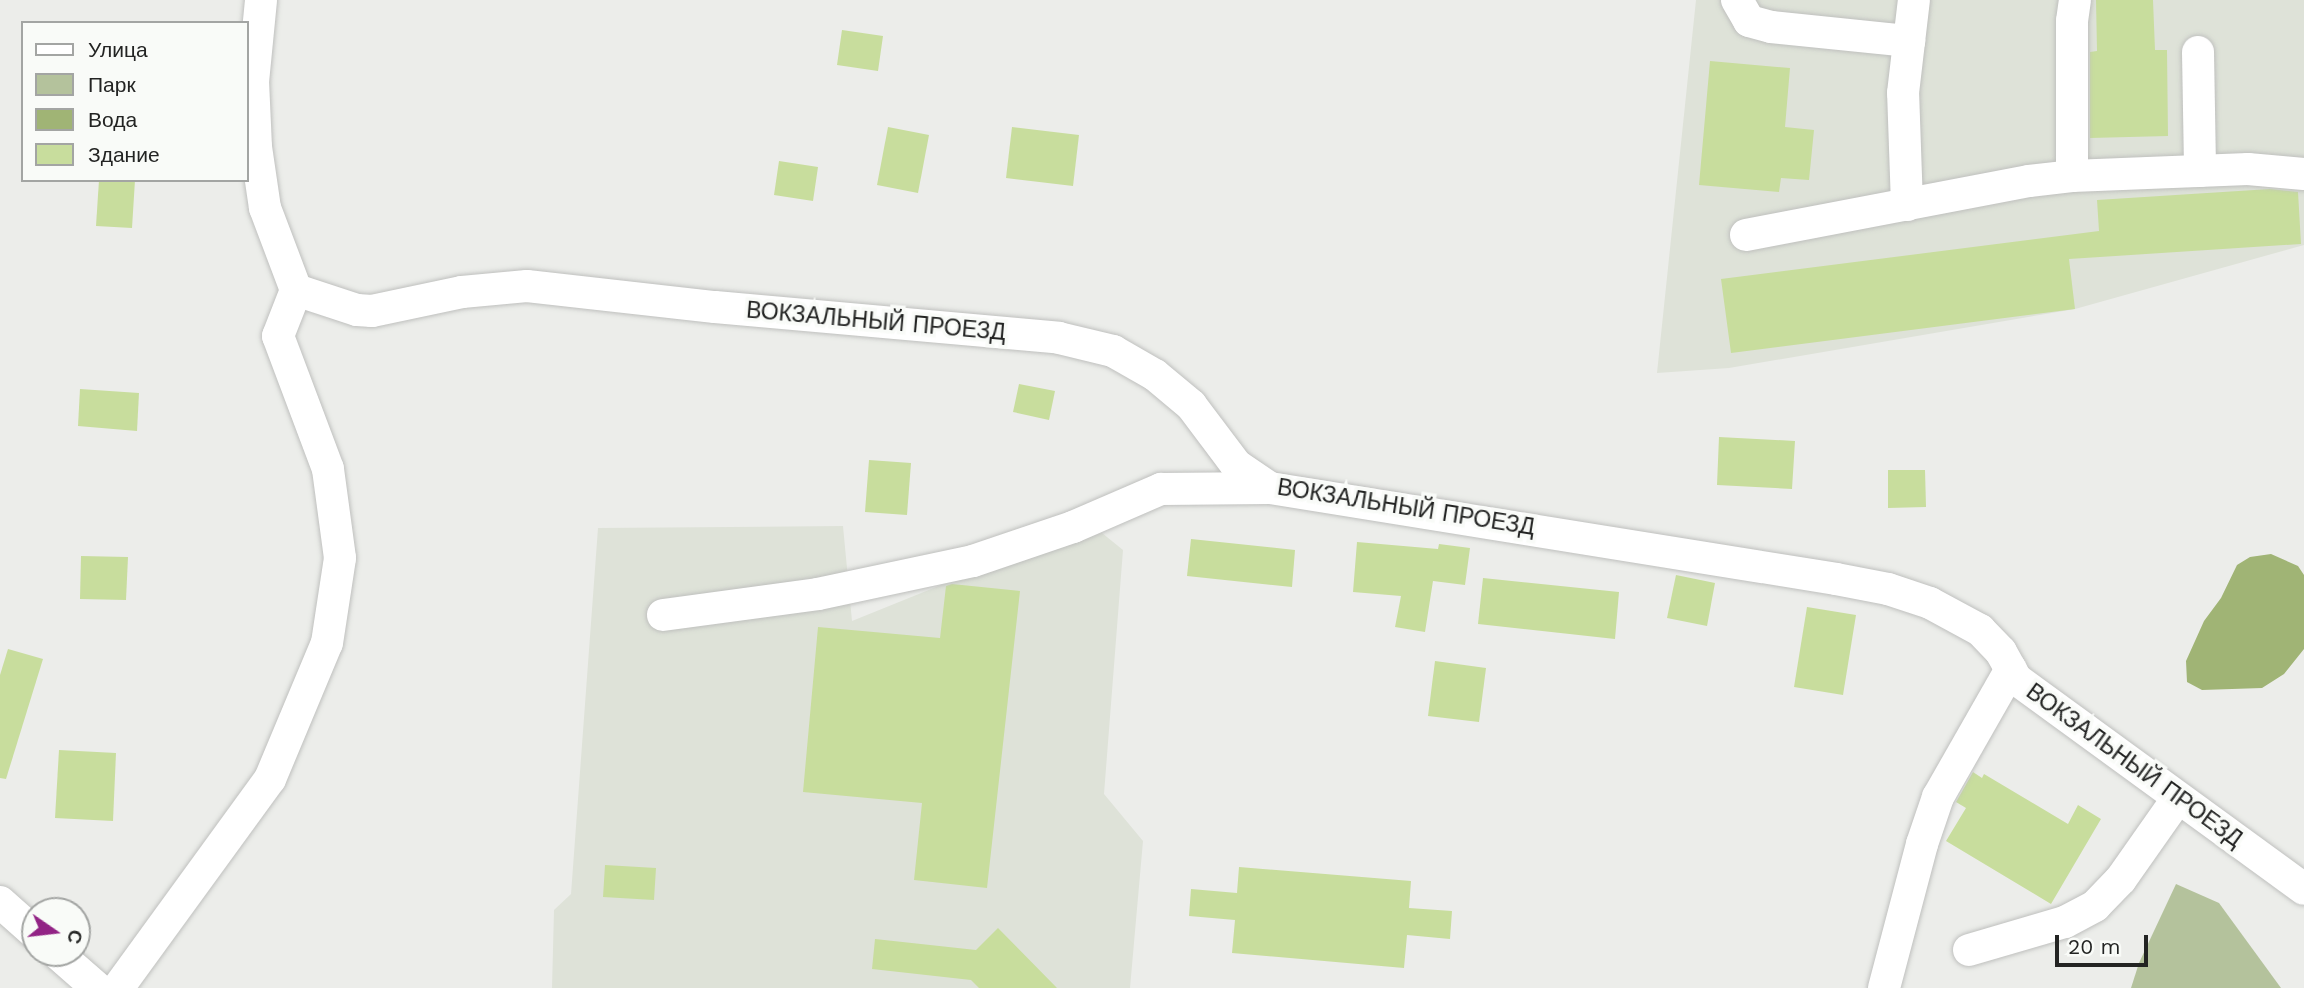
<!DOCTYPE html>
<html>
<head>
<meta charset="utf-8">
<style>
  body { margin:0 }
  #map { position:relative; width:2304px; height:988px; overflow:hidden; background:#ecedea; font-family:"Work Sans",sans-serif }
  div>[style] { position:absolute }
  [style*='--x'] { left:calc(var(--x)*1px); top:calc(var(--y)*1px); width:calc(var(--w)*1px); rotate:calc(var(--a)*1deg) }
  .built>* { inset:0; background:#dee2d8 }
  .green>* { inset:0; background:#b4c29c }
  .water>* { inset:0; background:#a0b475 }
  .building>* { inset:0; background:#c8dd9d }
  .roads { filter:drop-shadow(0 0 2px #bfc0be) drop-shadow(0 0 2px #bfc0be) }
  .minor>* { height:32px; margin:-16px; padding:0 16px; transform-origin:16px; border-radius:16px; background:#fff }
  span { translate:-50% -50%; white-space:nowrap; text-align:center; line-height:1.15; -webkit-text-stroke:7px #f9fbf8; paint-order:stroke }
  .street-label { font-size:23px; color:#232423 }
  .legend { position:absolute; left:21px; top:21px; width:228px; height:161px; box-sizing:border-box; background:#f9fbf8; border:2px solid #a3a5a3; margin:0; padding:9px 12px; list-style:none; font-size:21px; color:#232423 }
  .legend li { display:flex; align-items:center; gap:14px; height:35px }
  .legend b { width:35px; border:2px solid #a3a5a3 }
  .north { position:absolute; left:21px; top:897px; width:70px; height:70px; box-sizing:border-box; background:#f9fbf8; border:2px solid #a3a5a3; border-radius:50%; rotate:104deg; font-size:19px; font-weight:700; line-height:28px; text-align:center; color:#232423 }
  .north::after { content:''; display:block; margin:auto; width:24px; height:32px; background:#922385; clip-path:polygon(50% 0,100% 100%,50% 72%,0 100%) }
  .scale { position:absolute; left:2055px; top:935px; width:93px; height:32px; box-sizing:border-box; border:4px solid #232423; border-top:0; padding-left:9px; font-size:21px; line-height:24px; white-space:nowrap; color:#232423; -webkit-text-stroke:5px #f9fbf8; paint-order:stroke }
</style>
</head>
<body>
<div id="map">
  <div class="built">
    <div style="clip-path:polygon(1696px 0,2304px 0,2304px 245px,2075px 309px,1729px 368px,1657px 373px)"></div>
    <div style="clip-path:polygon(843px 526px,852px 621px,946px 583px,1102px 533px,1123px 550px,1104px 794px,1143px 841px,1130px 988px,552px 988px,554px 910px,571px 894px,598px 528px)"></div>
  </div>
  <div class="green">
    <div style="clip-path:polygon(2176px 884px,2219px 903px,2281px 988px,2131px 988px,2139px 963px)"></div>
  </div>
  <div class="water">
    <div style="clip-path:polygon(2271px 554px,2298px 566px,2304px 575px,2304px 649px,2284px 674px,2262px 688px,2202px 690px,2187px 682px,2186px 661px,2204px 621px,2221px 598px,2237px 565px,2250px 557px)"></div>
  </div>
  <div class="building">
    <div style="clip-path:polygon(2096px 0,2153px 0,2155px 50px,2167px 50px,2168px 136px,2090px 138px,2090px 52px,2097px 51px)"></div>
    <div style="clip-path:polygon(842px 30px,883px 36px,878px 71px,837px 65px)"></div>
    <div style="clip-path:polygon(1710px 61px,1790px 68px,1785px 127px,1814px 130px,1809px 180px,1781px 178px,1779px 192px,1699px 185px)"></div>
    <div style="clip-path:polygon(888px 127px,929px 135px,918px 193px,877px 185px)"></div>
    <div style="clip-path:polygon(1012px 127px,1079px 135px,1073px 186px,1006px 178px)"></div>
    <div style="clip-path:polygon(779px 161px,818px 167px,813px 201px,774px 195px)"></div>
    <div style="clip-path:polygon(99px 180px,135px 180px,132px 228px,96px 226px)"></div>
    <div style="clip-path:polygon(2270px 189px,2298px 192px,2301px 244px,2069px 259px,2075px 309px,1731px 353px,1721px 279px,2099px 231px,2097px 200px)"></div>
    <div style="clip-path:polygon(1019px 384px,1055px 391px,1049px 420px,1013px 412px)"></div>
    <div style="clip-path:polygon(80px 389px,139px 393px,137px 431px,78px 426px)"></div>
    <div style="clip-path:polygon(1719px 437px,1795px 441px,1792px 489px,1717px 485px)"></div>
    <div style="clip-path:polygon(869px 460px,911px 463px,907px 515px,865px 512px)"></div>
    <div style="clip-path:polygon(1888px 470px,1925px 470px,1926px 507px,1888px 508px)"></div>
    <div style="clip-path:polygon(1191px 539px,1295px 550px,1292px 587px,1187px 576px)"></div>
    <div style="clip-path:polygon(1357px 542px,1438px 549px,1439px 544px,1470px 548px,1465px 585px,1433px 581px,1425px 632px,1395px 627px,1401px 596px,1353px 592px)"></div>
    <div style="clip-path:polygon(81px 556px,128px 557px,126px 600px,80px 599px)"></div>
    <div style="clip-path:polygon(1676px 575px,1715px 583px,1707px 626px,1667px 618px)"></div>
    <div style="clip-path:polygon(1483px 578px,1619px 592px,1615px 639px,1478px 624px)"></div>
    <div style="clip-path:polygon(952px 584px,1020px 591px,987px 888px,914px 880px,922px 803px,803px 792px,818px 627px,940px 638px,946px 586px)"></div>
    <div style="clip-path:polygon(1807px 607px,1856px 615px,1843px 695px,1794px 687px)"></div>
    <div style="clip-path:polygon(8px 649px,43px 659px,6px 779px,0 778px,0 675px)"></div>
    <div style="clip-path:polygon(1435px 661px,1486px 668px,1479px 722px,1428px 716px)"></div>
    <div style="clip-path:polygon(59px 750px,116px 753px,113px 821px,55px 818px)"></div>
    <div style="clip-path:polygon(1973px 772px,1982px 778px,1984px 774px,2068px 824px,2078px 805px,2101px 819px,2051px 904px,1946px 841px,1966px 808px,1956px 802px)"></div>
    <div style="clip-path:polygon(605px 865px,656px 868px,654px 900px,603px 897px)"></div>
    <div style="clip-path:polygon(1239px 867px,1411px 881px,1409px 908px,1452px 911px,1450px 939px,1407px 935px,1404px 968px,1232px 953px,1235px 920px,1189px 916px,1191px 889px,1237px 893px)"></div>
    <div style="clip-path:polygon(998px 928px,1057px 988px,979px 988px,971px 980px,872px 969px,875px 939px,976px 950px)"></div>
  </div>
  <div class="roads">
    <div class="minor">
      <div style="--x:1737;--y:0;--w:24;--a:60"></div>
      <div style="--x:1749;--y:21;--w:23;--a:15"></div>
      <div style="--x:1771;--y:27;--w:139;--a:5.8"></div>
      <div style="--x:2198;--y:52;--w:119;--a:89"></div>
      <div style="--x:2072;--y:176;--w:155;--a:-90"></div>
      <div style="--x:2072;--y:21;--w:21;--a:-82"></div>
      <div style="--x:1907;--y:205;--w:112;--a:-92"></div>
      <div style="--x:1903;--y:93;--w:94;--a:-83.3"></div>
      <div style="--x:1746;--y:235;--w:288;--a:-10.8"></div>
      <div style="--x:2029;--y:181;--w:43;--a:-6.6"></div>
      <div style="--x:2072;--y:176;--w:176;--a:-2.3"></div>
      <div style="--x:2248;--y:169;--w:56;--a:5.1"></div>
      <div style="--x:296;--y:290;--w:64;--a:18.2"></div>
      <div style="--x:357;--y:310;--w:15;--a:4"></div>
      <div style="--x:372;--y:311;--w:92;--a:-11.9"></div>
      <div style="--x:462;--y:292;--w:65;--a:-5.3"></div>
      <div style="--x:527;--y:286;--w:189;--a:6.4"></div>
      <div style="--x:715;--y:307;--w:345;--a:5.1"></div>
      <div style="--x:1059;--y:338;--w:56;--a:13.5"></div>
      <div style="--x:1113;--y:351;--w:48;--a:29.7"></div>
      <div style="--x:1155;--y:375;--w:47;--a:39.8"></div>
      <div style="--x:1191;--y:405;--w:75;--a:53.1"></div>
      <div style="--x:1236;--y:465;--w:41;--a:34.1"></div>
      <div style="--x:1270;--y:488;--w:573;--a:9.13"></div>
      <div style="--x:1836;--y:579;--w:53;--a:10.9"></div>
      <div style="--x:1888;--y:589;--w:44;--a:18.4"></div>
      <div style="--x:1930;--y:603;--w:57;--a:28.4"></div>
      <div style="--x:1980;--y:630;--w:30;--a:46"></div>
      <div style="--x:2001;--y:652;--w:31;--a:61"></div>
      <div style="--x:2016;--y:679;--w:356;--a:36.1"></div>
      <div style="--x:663;--y:615;--w:156;--a:-7.7"></div>
      <div style="--x:818;--y:594;--w:158;--a:-12"></div>
      <div style="--x:973;--y:561;--w:106;--a:-18.8"></div>
      <div style="--x:1073;--y:527;--w:96;--a:-23.4"></div>
      <div style="--x:1161;--y:489;--w:109;--a:-0.5"></div>
      <div style="--x:0;--y:902;--w:47;--a:41.5"></div>
      <div style="--x:1969;--y:950;--w:100;--a:-16.3"></div>
      <div style="--x:2065;--y:922;--w:34;--a:-28"></div>
      <div style="--x:2095;--y:906;--w:37;--a:-46"></div>
      <div style="--x:2121;--y:879;--w:99;--a:-54.9"></div>
      <div style="--x:57;--y:953;--w:53;--a:41.2"></div>
      <div style="--x:118;--y:988;--w:258;--a:-54"></div>
      <div style="--x:270;--y:779;--w:147;--a:-67.3"></div>
      <div style="--x:327;--y:643;--w:86;--a:-81.3"></div>
      <div style="--x:340;--y:558;--w:90;--a:-97.7"></div>
      <div style="--x:328;--y:469;--w:142;--a:-110.6"></div>
      <div style="--x:278;--y:336;--w:49;--a:-68.6"></div>
      <div style="--x:296;--y:290;--w:88;--a:-110.7"></div>
      <div style="--x:265;--y:208;--w:62;--a:-98.4"></div>
      <div style="--x:256;--y:147;--w:65;--a:-92.6"></div>
      <div style="--x:253;--y:82;--w:82;--a:-84.4"></div>
      <div style="--x:1884;--y:988;--w:149;--a:-75.2"></div>
      <div style="--x:1922;--y:844;--w:50;--a:-71.2"></div>
      <div style="--x:1938;--y:797;--w:147;--a:-60.3"></div>
    </div>
  </div>
  <div class="street-label">
    <span style="left:876px;top:322px;rotate:5deg">ВОКЗАЛЬНЫЙ ПРОЕЗД</span>
    <span style="left:1406px;top:508px;rotate:9deg">ВОКЗАЛЬНЫЙ ПРОЕЗД</span>
    <span style="left:2134px;top:766px;rotate:36deg">ВОКЗАЛЬНЫЙ ПРОЕЗД</span>
  </div>
  <ul class="legend">
  <li><b style="height:9px;background:#fff"></b>Улица</li>
  <li><b style="height:19px;background:#b4c29c"></b>Парк</li>
  <li><b style="height:19px;background:#a0b475"></b>Вода</li>
  <li><b style="height:19px;background:#c8dd9d"></b>Здание</li>
  </ul>
  <div class="north">С</div>
  <div class="scale">20 m</div>
</div>
</body>
</html>
